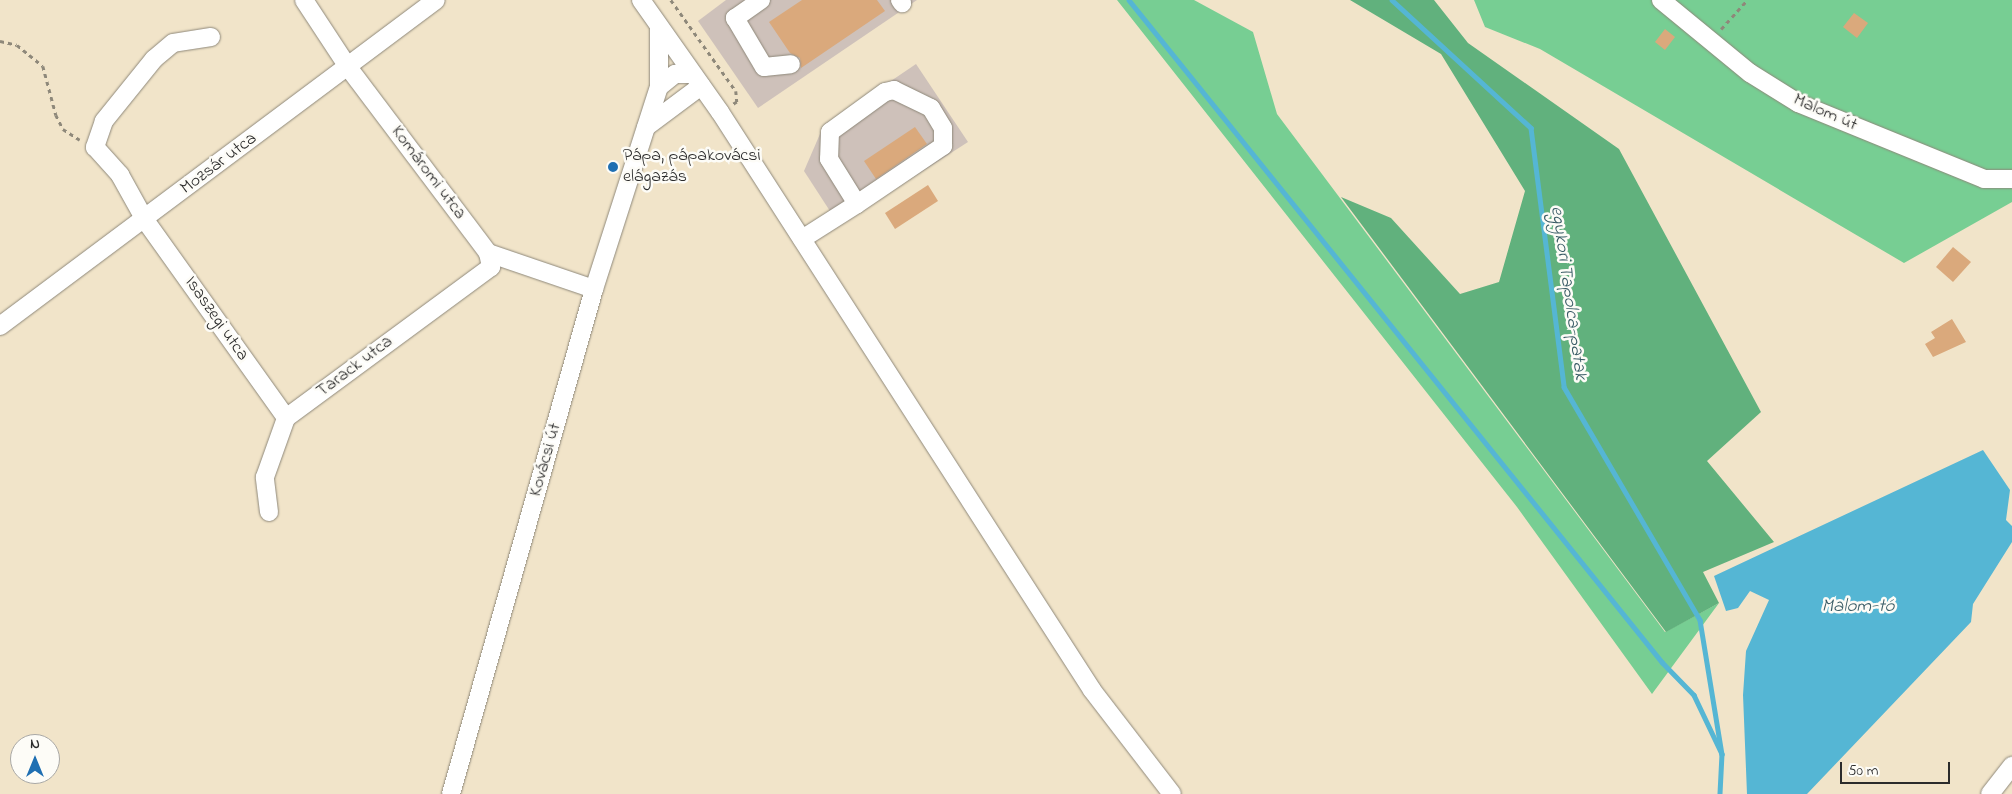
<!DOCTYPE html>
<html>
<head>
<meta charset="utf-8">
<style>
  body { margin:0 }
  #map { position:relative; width:2012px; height:794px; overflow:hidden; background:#f1e4c9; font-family:"Indie Flower",sans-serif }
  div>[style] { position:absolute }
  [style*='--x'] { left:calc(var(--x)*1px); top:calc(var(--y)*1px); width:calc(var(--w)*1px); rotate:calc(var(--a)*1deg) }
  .industrial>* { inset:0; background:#cec1ba }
  .green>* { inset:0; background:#77ce93 }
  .forest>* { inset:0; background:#61b17d }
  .water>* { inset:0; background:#55b6d4 }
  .stream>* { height:4.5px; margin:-2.25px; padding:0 2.25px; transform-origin:2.25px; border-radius:2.25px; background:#55b6d4 }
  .building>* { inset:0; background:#daa97c }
  .path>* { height:2.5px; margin-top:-1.25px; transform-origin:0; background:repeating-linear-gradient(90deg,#8e887a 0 4px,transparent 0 8px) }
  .roads { filter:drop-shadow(0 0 1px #8e887a) drop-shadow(0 0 1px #8e887a) }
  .minor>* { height:18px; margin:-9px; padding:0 9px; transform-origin:9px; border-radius:9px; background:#fff }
  .dots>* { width:14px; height:14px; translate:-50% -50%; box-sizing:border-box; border:2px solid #fdfcf7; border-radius:50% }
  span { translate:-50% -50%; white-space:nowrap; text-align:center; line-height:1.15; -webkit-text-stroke:5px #fdfcf7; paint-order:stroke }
  .street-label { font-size:18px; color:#2b2b2b }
  .poi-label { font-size:18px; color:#2b2b2b }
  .left { translate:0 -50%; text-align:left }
  .water-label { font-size:19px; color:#3a5c66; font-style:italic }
  .north { position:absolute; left:10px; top:734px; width:50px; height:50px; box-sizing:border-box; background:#fdfcf7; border:1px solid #a9a8a5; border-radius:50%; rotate:0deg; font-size:14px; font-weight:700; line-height:20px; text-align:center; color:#2b2b2b }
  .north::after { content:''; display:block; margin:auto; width:18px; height:22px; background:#1f6fb2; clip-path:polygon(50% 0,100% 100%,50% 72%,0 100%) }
  .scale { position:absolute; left:1840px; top:762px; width:110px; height:22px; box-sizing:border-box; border:2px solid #2b2b2b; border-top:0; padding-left:6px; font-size:15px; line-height:18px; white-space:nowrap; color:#2b2b2b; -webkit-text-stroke:4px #fdfcf7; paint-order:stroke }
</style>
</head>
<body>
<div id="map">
  <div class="industrial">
    <div style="clip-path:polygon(726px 0,917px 0,758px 108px,698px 21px)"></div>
    <div style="clip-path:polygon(916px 64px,968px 142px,839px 225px,804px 171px,823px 127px)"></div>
  </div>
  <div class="green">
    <div style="clip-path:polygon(1117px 0,1194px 0,1253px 32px,1277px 114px,1665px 632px,1719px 603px,1652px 694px,1517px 507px)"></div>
    <div style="clip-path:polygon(1474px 0,2012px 0,2012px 202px,1904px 263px,1540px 49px,1485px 27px)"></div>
  </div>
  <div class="forest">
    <div style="clip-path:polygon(1350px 0,1434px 0,1468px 43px,1619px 149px,1761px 412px,1707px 461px,1774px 542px,1703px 572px,1719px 603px,1666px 632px,1341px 197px,1391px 218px,1460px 294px,1499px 282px,1525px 191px,1441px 54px)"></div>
  </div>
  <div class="water">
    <div style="clip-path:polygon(1983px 450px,2010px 490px,2006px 520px,2012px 526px,2012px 542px,1973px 604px,1971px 622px,1807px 794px,1747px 794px,1743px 695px,1746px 651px,1769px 600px,1750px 591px,1738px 608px,1726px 611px,1714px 576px)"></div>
  </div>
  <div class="stream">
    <div style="--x:1129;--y:0;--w:850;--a:51.16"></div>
    <div style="--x:1662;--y:662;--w:46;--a:45.9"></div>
    <div style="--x:1694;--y:695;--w:65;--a:64.6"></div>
    <div style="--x:1392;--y:0;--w:189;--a:42.6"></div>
    <div style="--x:1531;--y:128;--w:261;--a:82.7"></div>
    <div style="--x:1564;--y:387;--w:270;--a:59.7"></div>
    <div style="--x:1700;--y:620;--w:136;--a:80.7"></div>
    <div style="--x:1722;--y:754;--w:40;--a:92.9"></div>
  </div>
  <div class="building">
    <div style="clip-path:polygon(802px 0,877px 0,885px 11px,801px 68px,800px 58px,790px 53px,769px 22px)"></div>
    <div style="clip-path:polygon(1854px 13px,1868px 23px,1857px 38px,1843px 27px)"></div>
    <div style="clip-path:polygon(1665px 29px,1675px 37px,1665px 50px,1655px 42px)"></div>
    <div style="clip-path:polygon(915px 127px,927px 144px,876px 179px,864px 161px)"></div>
    <div style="clip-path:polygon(928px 185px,938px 201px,895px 229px,885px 213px)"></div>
    <div style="clip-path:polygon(1953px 247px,1971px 262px,1953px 282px,1936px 267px)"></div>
    <div style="clip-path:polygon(1952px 319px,1966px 342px,1933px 357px,1925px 344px,1935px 338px,1931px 332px)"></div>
  </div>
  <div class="path">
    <div style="--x:671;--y:0;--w:112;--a:54.5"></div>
    <div style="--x:736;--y:91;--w:11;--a:85"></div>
    <div style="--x:737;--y:102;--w:6;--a:149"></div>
    <div style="--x:1721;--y:29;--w:39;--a:-48"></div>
    <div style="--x:0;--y:41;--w:17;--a:13"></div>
    <div style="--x:17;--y:45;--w:33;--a:39"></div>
    <div style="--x:43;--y:66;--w:51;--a:75.1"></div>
    <div style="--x:56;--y:115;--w:16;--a:63"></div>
    <div style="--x:63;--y:129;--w:20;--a:33"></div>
  </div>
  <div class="roads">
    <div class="minor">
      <div style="--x:304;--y:0;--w:80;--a:56.7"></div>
      <div style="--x:348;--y:67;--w:233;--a:53"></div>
      <div style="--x:488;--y:253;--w:112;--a:18.8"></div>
      <div style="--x:641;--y:0;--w:137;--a:54.8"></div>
      <div style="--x:720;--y:112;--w:687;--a:57.23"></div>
      <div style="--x:1092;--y:690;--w:131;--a:52.4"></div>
      <div style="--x:761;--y:0;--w:32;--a:145"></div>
      <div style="--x:735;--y:18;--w:57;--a:59.4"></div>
      <div style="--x:764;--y:67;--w:27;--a:-6"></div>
      <div style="--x:900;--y:0;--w:4;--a:56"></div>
      <div style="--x:1661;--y:0;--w:115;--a:39.4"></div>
      <div style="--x:1750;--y:73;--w:57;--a:32"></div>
      <div style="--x:1798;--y:103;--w:201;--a:22.2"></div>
      <div style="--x:1984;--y:179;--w:28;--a:0"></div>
      <div style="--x:211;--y:37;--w:38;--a:171"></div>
      <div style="--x:173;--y:43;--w:25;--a:140"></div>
      <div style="--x:154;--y:59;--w:80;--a:128.9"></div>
      <div style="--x:104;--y:121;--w:28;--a:109"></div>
      <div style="--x:95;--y:147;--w:38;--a:48"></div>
      <div style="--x:120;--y:175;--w:51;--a:60.9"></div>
      <div style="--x:145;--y:220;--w:243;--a:54.5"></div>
      <div style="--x:659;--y:87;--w:21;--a:-39"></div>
      <div style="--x:675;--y:74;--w:17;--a:0"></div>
      <div style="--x:646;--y:127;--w:69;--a:-36.7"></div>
      <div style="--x:802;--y:239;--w:65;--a:-32.5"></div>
      <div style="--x:857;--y:204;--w:104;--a:-34"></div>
      <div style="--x:943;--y:146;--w:18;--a:-90"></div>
      <div style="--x:943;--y:128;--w:23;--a:-121"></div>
      <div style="--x:931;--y:108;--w:41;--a:-154.1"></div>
      <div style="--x:894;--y:90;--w:9;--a:167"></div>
      <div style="--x:885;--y:92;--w:68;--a:144"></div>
      <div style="--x:830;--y:132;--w:27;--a:92"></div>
      <div style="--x:829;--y:159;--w:53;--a:58.1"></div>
      <div style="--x:0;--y:326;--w:544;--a:-36.79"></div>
      <div style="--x:269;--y:512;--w:35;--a:-97"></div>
      <div style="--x:265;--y:477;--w:63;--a:-70.4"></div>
      <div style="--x:286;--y:418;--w:255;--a:-36.4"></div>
      <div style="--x:491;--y:267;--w:14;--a:-102"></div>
      <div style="--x:451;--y:794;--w:525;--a:-74.19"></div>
      <div style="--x:594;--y:289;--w:212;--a:-72.2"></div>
      <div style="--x:659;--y:87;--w:60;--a:-90"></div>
      <div style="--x:1990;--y:794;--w:36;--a:-52"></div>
    </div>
  </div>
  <div class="dots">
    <div style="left:613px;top:167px;background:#1f6fb2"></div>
  </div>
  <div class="street-label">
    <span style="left:1825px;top:113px;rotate:24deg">Malom út</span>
    <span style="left:219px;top:164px;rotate:-37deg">Mozsár utca</span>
    <span style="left:428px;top:173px;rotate:53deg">Komáromi utca</span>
    <span style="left:216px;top:319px;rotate:55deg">Isaszegi utca</span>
    <span style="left:355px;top:367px;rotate:-37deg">Tarack utca</span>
    <span style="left:546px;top:460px;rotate:-74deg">Kovácsi út</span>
  </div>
  <div class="poi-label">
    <span class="left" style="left:623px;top:167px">Pápa, pápakovácsi<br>elágazás</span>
  </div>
  <div class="water-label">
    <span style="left:1568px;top:293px;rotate:82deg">egykori Tapolca-patak</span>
    <span style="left:1858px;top:607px">Malom-tó</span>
  </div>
  <div class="north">N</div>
  <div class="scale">50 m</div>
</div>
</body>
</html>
